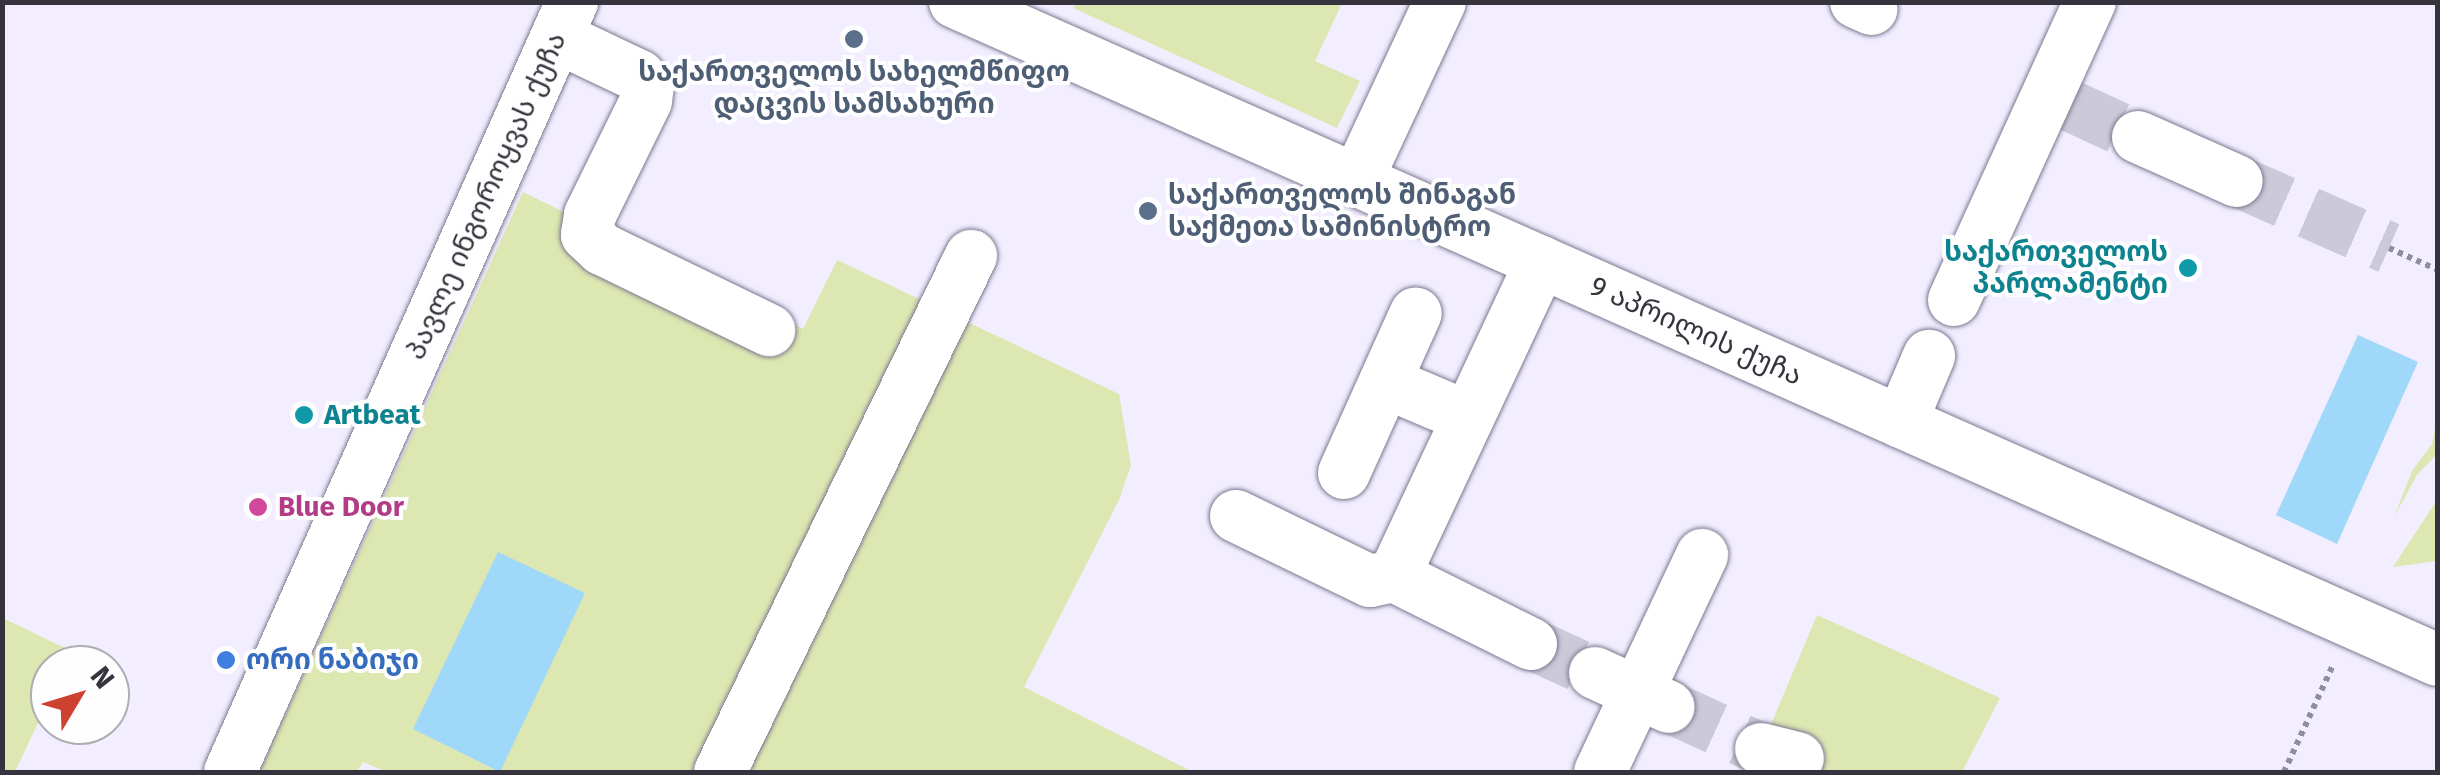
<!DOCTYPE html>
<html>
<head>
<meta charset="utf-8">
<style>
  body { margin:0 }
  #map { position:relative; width:2440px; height:775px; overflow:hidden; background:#f2eeff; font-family:"Fira Sans","Noto Sans Georgian",sans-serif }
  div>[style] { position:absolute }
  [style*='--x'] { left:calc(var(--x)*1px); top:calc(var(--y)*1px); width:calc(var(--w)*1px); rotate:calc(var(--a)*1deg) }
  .green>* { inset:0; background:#dce7b1 }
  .water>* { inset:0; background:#9fd8f9 }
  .minor-tunnel>* { height:52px; margin-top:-26px; transform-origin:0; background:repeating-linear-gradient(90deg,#ccc9d8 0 52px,transparent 0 78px) }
  .path>* { height:6px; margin-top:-3px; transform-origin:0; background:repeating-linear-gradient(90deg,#918e9c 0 5px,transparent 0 10px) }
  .roads { filter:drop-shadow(0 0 2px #7e7890) drop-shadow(0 0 2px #7e7890) }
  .minor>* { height:52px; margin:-26px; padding:0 26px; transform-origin:26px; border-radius:26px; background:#fff }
  .dots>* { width:28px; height:28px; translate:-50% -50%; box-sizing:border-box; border:5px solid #fefefe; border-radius:50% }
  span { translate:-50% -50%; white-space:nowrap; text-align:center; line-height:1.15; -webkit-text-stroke:8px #fefefe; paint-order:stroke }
  .service-label { font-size:28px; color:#4e5e75; font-weight:700 }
  .left { translate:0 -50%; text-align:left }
  .street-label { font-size:28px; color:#36333e }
  .culture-label { font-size:28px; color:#0d838f; font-weight:700 }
  .right { translate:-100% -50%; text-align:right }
  .hotel-label { font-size:28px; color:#b23c85; font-weight:700 }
  .shop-label { font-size:28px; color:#366cbe; font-weight:700 }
  .frame { position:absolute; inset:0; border:5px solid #36333e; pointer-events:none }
  .north { position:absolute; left:30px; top:645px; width:100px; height:100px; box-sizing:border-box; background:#fefefe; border:2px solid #aeadb1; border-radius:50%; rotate:52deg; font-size:28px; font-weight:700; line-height:40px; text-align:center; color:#36333e }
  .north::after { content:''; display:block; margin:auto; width:35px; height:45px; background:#ce4130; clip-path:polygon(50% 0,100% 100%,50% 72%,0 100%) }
</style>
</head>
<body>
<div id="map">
  <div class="green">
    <div style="clip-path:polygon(1076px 3px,1342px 3px,1315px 61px,1360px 81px,1337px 128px,1073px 8px)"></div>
    <div style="clip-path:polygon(523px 192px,803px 329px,837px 260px,1119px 394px,1131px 465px,1119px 500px,1024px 687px,1193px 772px,387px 772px,363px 762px,357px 772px,259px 772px)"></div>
    <div style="clip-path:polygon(2437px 420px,2437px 454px,2417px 475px,2394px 517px,2412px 471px,2432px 444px)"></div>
    <div style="clip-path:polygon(2437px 500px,2437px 561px,2393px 567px)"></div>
    <div style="clip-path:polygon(1817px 615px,2000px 698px,1962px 772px,1751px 772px)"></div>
    <div style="clip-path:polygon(3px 618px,71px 651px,64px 665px,50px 665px,50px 697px,15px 772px,3px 772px)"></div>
  </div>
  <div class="water">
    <div style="clip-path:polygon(2358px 335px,2418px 362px,2337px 544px,2276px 515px)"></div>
    <div style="clip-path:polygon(498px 552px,585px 593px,500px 772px,413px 729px)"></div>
  </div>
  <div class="minor-tunnel">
    <div style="--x:2071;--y:106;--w:74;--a:24.8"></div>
    <div style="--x:2237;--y:181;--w:166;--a:23.8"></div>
    <div style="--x:1531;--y:644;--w:70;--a:24.4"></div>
    <div style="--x:1669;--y:707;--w:101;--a:24.5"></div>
  </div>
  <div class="path">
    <div style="--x:2389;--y:248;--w:54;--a:24.2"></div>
    <div style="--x:2284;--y:772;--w:118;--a:-65.4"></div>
  </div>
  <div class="roads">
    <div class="minor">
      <div style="--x:955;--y:2;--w:1622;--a:23.93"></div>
      <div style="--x:1856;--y:2;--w:17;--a:24"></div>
      <div style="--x:557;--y:37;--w:91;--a:25.4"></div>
      <div style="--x:639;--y:76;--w:13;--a:48"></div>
      <div style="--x:648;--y:86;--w:15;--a:98"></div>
      <div style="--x:646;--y:101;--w:127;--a:116.2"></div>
      <div style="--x:590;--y:215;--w:20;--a:99"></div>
      <div style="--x:587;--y:235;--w:21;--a:43"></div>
      <div style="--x:602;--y:249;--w:186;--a:25.9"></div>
      <div style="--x:2138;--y:137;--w:108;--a:24"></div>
      <div style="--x:1357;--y:180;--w:196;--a:-65"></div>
      <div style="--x:1954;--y:300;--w:328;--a:-65.5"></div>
      <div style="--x:1385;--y:382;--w:89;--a:23.1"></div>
      <div style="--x:1901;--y:422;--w:72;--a:-67"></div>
      <div style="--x:1344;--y:473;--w:175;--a:-65.8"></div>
      <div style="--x:1236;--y:516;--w:149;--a:25.9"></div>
      <div style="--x:1370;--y:581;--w:25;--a:-12"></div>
      <div style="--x:1394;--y:576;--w:347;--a:-64.9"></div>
      <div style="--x:1394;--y:576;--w:153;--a:26.4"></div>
      <div style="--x:1595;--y:673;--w:81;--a:24.7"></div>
      <div style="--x:1761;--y:749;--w:38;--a:14"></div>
      <div style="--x:230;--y:772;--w:843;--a:-66.05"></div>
      <div style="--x:720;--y:772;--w:574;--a:-64.06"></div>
      <div style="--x:1600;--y:772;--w:240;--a:-64.8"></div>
    </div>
  </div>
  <div class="dots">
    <div style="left:854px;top:39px;background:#5c6f8a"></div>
    <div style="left:1148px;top:211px;background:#5c6f8a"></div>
    <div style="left:2188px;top:268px;background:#0f9aa8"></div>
    <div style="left:304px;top:415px;background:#0f9aa8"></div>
    <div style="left:258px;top:507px;background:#d1479c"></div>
    <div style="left:226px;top:660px;background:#3f7fe0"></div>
  </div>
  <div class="service-label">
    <span style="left:854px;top:88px">საქართველოს სახელმწიფო<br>დაცვის სამსახური</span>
    <span class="left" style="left:1168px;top:211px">საქართველოს შინაგან<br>საქმეთა სამინისტრო</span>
  </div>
  <div class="street-label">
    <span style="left:486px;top:196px;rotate:-66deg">პავლე ინგოროყვას ქუჩა</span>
    <span style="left:1696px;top:331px;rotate:24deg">9 აპრილის ქუჩა</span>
  </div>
  <div class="culture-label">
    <span class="right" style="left:2168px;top:268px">საქართველოს<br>პარლამენტი</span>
    <span class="left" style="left:324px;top:415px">Artbeat</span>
  </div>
  <div class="hotel-label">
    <span class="left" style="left:278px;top:507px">Blue Door</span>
  </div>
  <div class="shop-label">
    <span class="left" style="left:246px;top:660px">ორი ნაბიჯი</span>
  </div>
  <div class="frame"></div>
  <div class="north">N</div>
</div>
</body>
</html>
